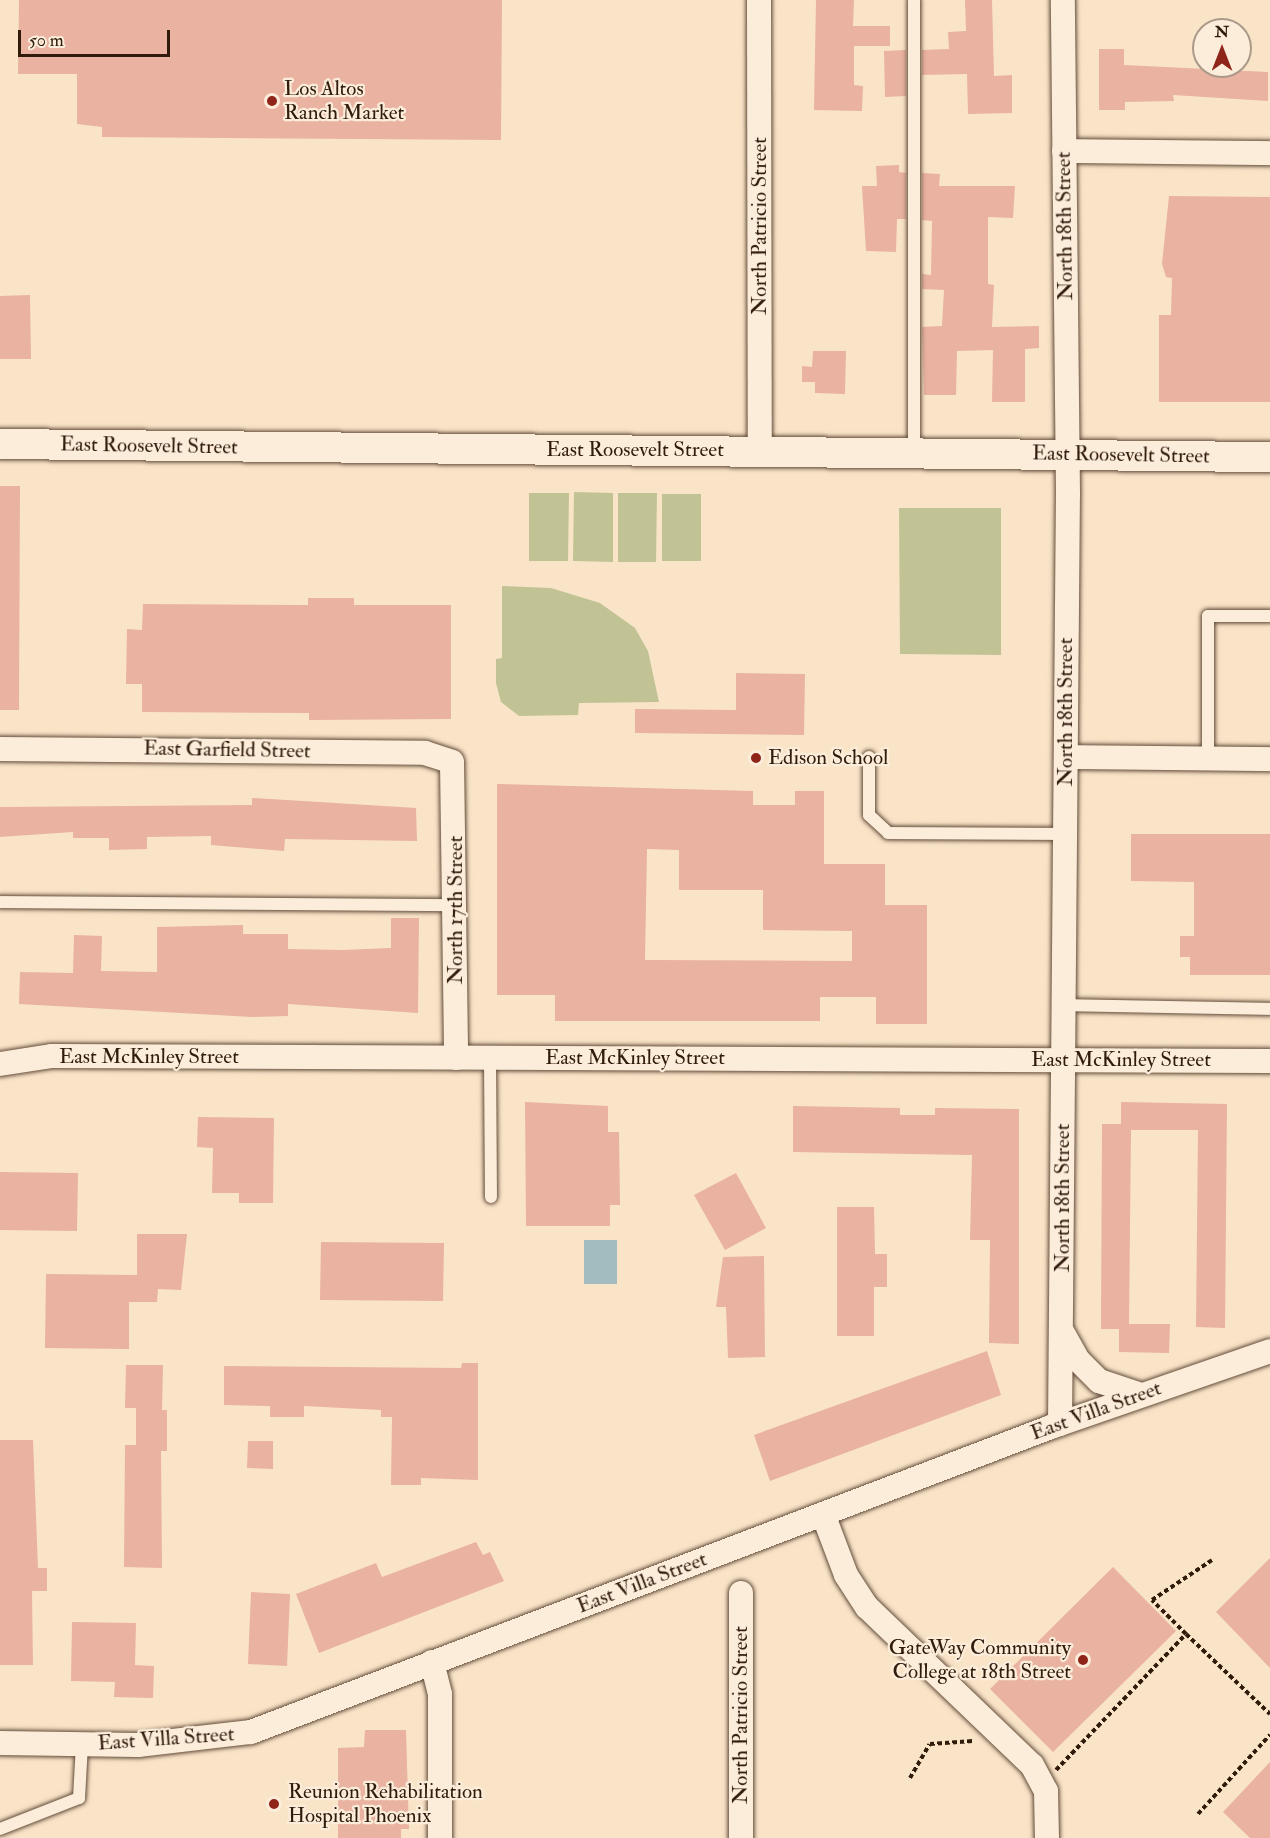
<!DOCTYPE html>
<html>
<head>
<meta charset="utf-8">
<style>
  body { margin:0 }
  #map { position:relative; width:1270px; height:1838px; overflow:hidden; background:#fae4c8; font-family:"IM FELL Double Pica",serif }
  div>[style] { position:absolute }
  [style*='--x'] { left:calc(var(--x)*1px); top:calc(var(--y)*1px); width:calc(var(--w)*1px); rotate:calc(var(--a)*1deg) }
  .green>* { inset:0; background:#c1c394 }
  .water>* { inset:0; background:#a2bcbf }
  .building>* { inset:0; background:#e9b2a1 }
  .path>* { height:4px; margin-top:-2px; transform-origin:0; background:repeating-linear-gradient(90deg,#311b0b 0 4.5px,transparent 0 7.5px) }
  .roads { filter:drop-shadow(0 0 2px #634d3a) drop-shadow(0 0 2px #634d3a) }
  .service>* { height:12px; margin:-6px; padding:0 6px; transform-origin:6px; border-radius:6px; background:#fceddb }
  .minor>* { height:24px; margin:-12px; padding:0 12px; transform-origin:12px; border-radius:12px; background:#fceddb }
  .tertiary>* { height:30px; margin:-15px; padding:0 15px; transform-origin:15px; border-radius:15px; background:#fceddb }
  .dots>* { width:16px; height:16px; translate:-50% -50%; box-sizing:border-box; border:3px solid #fceddb; border-radius:50% }
  span { translate:-50% -50%; white-space:nowrap; text-align:center; line-height:1.15; -webkit-text-stroke:4.5px #fceddb; paint-order:stroke }
  .poi-label { font-size:21px; color:#311b0b }
  .left { translate:0 -50%; text-align:left }
  .right { translate:-100% -50%; text-align:right }
  .street-label { font-size:21px; color:#311b0b }
  .north { position:absolute; left:1192px; top:18px; width:60px; height:60px; box-sizing:border-box; background:#fceddb; border:2px solid #ab9988; border-radius:50%; rotate:0deg; font-size:16px; font-weight:700; line-height:24px; text-align:center; color:#311b0b }
  .north::after { content:''; display:block; margin:auto; width:21px; height:27px; background:#8f2418; clip-path:polygon(50% 0,100% 100%,50% 72%,0 100%) }
  .scale { position:absolute; left:18px; top:30px; width:152px; height:27px; box-sizing:border-box; border:3px solid #311b0b; border-top:0; padding-left:8px; font-size:18px; line-height:21px; white-space:nowrap; color:#311b0b; -webkit-text-stroke:4px #fceddb; paint-order:stroke }
</style>
</head>
<body>
<div id="map">
  <div class="green">
    <div style="clip-path:polygon(574px 492px,613px 493px,613px 562px,573px 561px)"></div>
    <div style="clip-path:polygon(529px 493px,569px 493px,568px 561px,529px 561px)"></div>
    <div style="clip-path:polygon(618px 493px,657px 493px,656px 562px,618px 562px)"></div>
    <div style="clip-path:polygon(662px 494px,701px 494px,701px 561px,662px 561px)"></div>
    <div style="clip-path:polygon(899px 508px,1001px 508px,1001px 655px,900px 654px)"></div>
    <div style="clip-path:polygon(502px 586px,551px 588px,600px 603px,635px 628px,648px 651px,659px 702px,579px 703px,578px 715px,519px 716px,501px 702px,496px 683px,496px 659px,502px 658px)"></div>
  </div>
  <div class="water">
    <div style="clip-path:polygon(584px 1240px,617px 1240px,617px 1284px,584px 1284px)"></div>
  </div>
  <div class="building">
    <div style="clip-path:polygon(19px 0,502px 0,501px 140px,102px 137px,102px 127px,77px 124px,77px 74px,18px 74px)"></div>
    <div style="clip-path:polygon(816px 0,854px 0,853px 26px,890px 26px,890px 46px,854px 46px,854px 85px,863px 86px,862px 111px,814px 110px)"></div>
    <div style="clip-path:polygon(965px 0,992px 0,994px 76px,1012px 75px,1012px 113px,968px 114px,967px 74px,922px 75px,922px 50px,949px 49px,948px 32px,966px 31px)"></div>
    <div style="clip-path:polygon(1099px 49px,1124px 49px,1124px 65px,1268px 72px,1268px 101px,1173px 95px,1174px 101px,1125px 102px,1125px 110px,1099px 110px)"></div>
    <div style="clip-path:polygon(906px 50px,906px 96px,885px 97px,884px 51px)"></div>
    <div style="clip-path:polygon(899px 165px,899px 172px,906px 173px,906px 219px,897px 219px,896px 252px,866px 251px,862px 186px,877px 186px,876px 166px)"></div>
    <div style="clip-path:polygon(922px 173px,940px 174px,939px 186px,1015px 186px,1013px 218px,988px 217px,988px 284px,994px 285px,992px 327px,1039px 326px,1039px 348px,1025px 349px,1025px 402px,992px 402px,993px 350px,957px 351px,956px 395px,924px 395px,922px 327px,942px 326px,944px 290px,922px 289px,922px 274px,931px 275px,932px 221px,922px 220px)"></div>
    <div style="clip-path:polygon(1169px 196px,1270px 197px,1270px 402px,1159px 402px,1159px 315px,1171px 315px,1172px 278px,1166px 277px,1162px 264px)"></div>
    <div style="clip-path:polygon(30px 295px,31px 359px,0 359px,0 296px)"></div>
    <div style="clip-path:polygon(813px 351px,846px 351px,845px 394px,815px 393px,815px 382px,802px 382px,802px 366px,812px 367px)"></div>
    <div style="clip-path:polygon(0 486px,20px 486px,19px 710px,0 710px)"></div>
    <div style="clip-path:polygon(308px 598px,354px 598px,354px 605px,451px 605px,451px 719px,309px 720px,309px 713px,142px 712px,142px 684px,126px 684px,127px 629px,142px 630px,143px 604px,308px 605px)"></div>
    <div style="clip-path:polygon(736px 673px,805px 674px,804px 735px,635px 733px,635px 709px,736px 710px)"></div>
    <div style="clip-path:polygon(evenodd,497px 784px,753px 791px,753px 805px,795px 805px,795px 791px,824px 791px,824px 864px,885px 864px,885px 905px,927px 905px,927px 1024px,876px 1024px,876px 997px,820px 997px,820px 1021px,555px 1021px,555px 995px,497px 995px,497px 784px,647px 849px,679px 850px,679px 890px,763px 890px,763px 930px,852px 931px,852px 961px,645px 960px,647px 849px)"></div>
    <div style="clip-path:polygon(252px 798px,416px 808px,417px 841px,285px 839px,284px 851px,211px 845px,211px 836px,147px 837px,147px 849px,109px 850px,109px 838px,73px 838px,73px 832px,0 837px,0 807px,252px 805px)"></div>
    <div style="clip-path:polygon(1131px 834px,1270px 834px,1270px 975px,1190px 975px,1190px 957px,1180px 957px,1180px 936px,1194px 936px,1194px 882px,1131px 881px)"></div>
    <div style="clip-path:polygon(391px 918px,419px 918px,418px 1013px,288px 1004px,288px 1016px,252px 1017px,19px 1004px,20px 972px,73px 973px,74px 935px,102px 936px,101px 971px,157px 972px,157px 927px,243px 925px,243px 934px,288px 934px,288px 949px,343px 950px,391px 948px)"></div>
    <div style="clip-path:polygon(525px 1102px,608px 1106px,608px 1132px,619px 1132px,620px 1205px,610px 1205px,610px 1226px,526px 1226px)"></div>
    <div style="clip-path:polygon(1121px 1102px,1227px 1104px,1225px 1328px,1196px 1327px,1198px 1130px,1131px 1130px,1129px 1324px,1170px 1324px,1169px 1353px,1119px 1352px,1119px 1329px,1101px 1329px,1102px 1124px,1121px 1124px)"></div>
    <div style="clip-path:polygon(793px 1106px,900px 1108px,900px 1115px,935px 1115px,935px 1108px,1019px 1109px,1019px 1344px,989px 1343px,990px 1240px,970px 1240px,972px 1155px,793px 1152px)"></div>
    <div style="clip-path:polygon(198px 1117px,274px 1118px,273px 1203px,239px 1203px,239px 1193px,212px 1193px,213px 1148px,197px 1147px)"></div>
    <div style="clip-path:polygon(0 1172px,78px 1173px,77px 1231px,0 1230px)"></div>
    <div style="clip-path:polygon(736px 1173px,766px 1228px,725px 1250px,694px 1195px)"></div>
    <div style="clip-path:polygon(837px 1207px,874px 1207px,875px 1254px,887px 1254px,887px 1287px,874px 1287px,874px 1336px,837px 1336px)"></div>
    <div style="clip-path:polygon(137px 1234px,187px 1234px,181px 1290px,158px 1289px,157px 1302px,129px 1302px,129px 1349px,45px 1348px,46px 1274px,137px 1275px)"></div>
    <div style="clip-path:polygon(321px 1242px,444px 1243px,443px 1301px,320px 1300px)"></div>
    <div style="clip-path:polygon(764px 1256px,765px 1357px,728px 1358px,726px 1307px,716px 1307px,723px 1257px)"></div>
    <div style="clip-path:polygon(987px 1351px,1001px 1395px,770px 1481px,754px 1435px)"></div>
    <div style="clip-path:polygon(462px 1363px,478px 1363px,478px 1480px,421px 1478px,421px 1485px,391px 1485px,392px 1417px,381px 1417px,381px 1410px,304px 1406px,304px 1417px,270px 1417px,270px 1406px,224px 1405px,224px 1366px,461px 1368px)"></div>
    <div style="clip-path:polygon(126px 1365px,163px 1365px,162px 1410px,167px 1410px,167px 1451px,161px 1451px,162px 1568px,124px 1567px,125px 1445px,136px 1445px,136px 1408px,125px 1408px)"></div>
    <div style="clip-path:polygon(0 1440px,33px 1440px,38px 1568px,47px 1568px,47px 1591px,32px 1591px,33px 1665px,0 1665px)"></div>
    <div style="clip-path:polygon(248px 1441px,273px 1441px,273px 1469px,247px 1468px)"></div>
    <div style="clip-path:polygon(476px 1542px,483px 1555px,490px 1552px,504px 1581px,319px 1653px,296px 1594px,376px 1563px,382px 1577px)"></div>
    <div style="clip-path:polygon(1270px 1558px,1270px 1668px,1216px 1612px)"></div>
    <div style="clip-path:polygon(1113px 1567px,1176px 1631px,1053px 1752px,990px 1689px)"></div>
    <div style="clip-path:polygon(251px 1592px,290px 1594px,287px 1666px,248px 1664px)"></div>
    <div style="clip-path:polygon(72px 1622px,136px 1623px,135px 1665px,154px 1666px,153px 1698px,114px 1697px,115px 1682px,71px 1681px)"></div>
    <div style="clip-path:polygon(365px 1730px,406px 1730px,409px 1829px,401px 1829px,401px 1838px,338px 1838px,338px 1748px,364px 1747px)"></div>
    <div style="clip-path:polygon(1270px 1762px,1270px 1838px,1250px 1838px,1223px 1812px)"></div>
  </div>
  <div class="path">
    <div style="--x:1186;--y:1634;--w:116;--a:43.6"></div>
    <div style="--x:1056;--y:1770;--w:188;--a:-46.3"></div>
    <div style="--x:1186;--y:1634;--w:48;--a:-135"></div>
    <div style="--x:1152;--y:1600;--w:72;--a:-33.7"></div>
    <div style="--x:910;--y:1778;--w:39;--a:-60"></div>
    <div style="--x:930;--y:1744;--w:43;--a:-4"></div>
    <div style="--x:1198;--y:1814;--w:107;--a:-47.7"></div>
  </div>
  <div class="roads">
    <div class="service">
      <div style="--x:914;--y:0;--w:452;--a:90"></div>
      <div style="--x:869;--y:757;--w:58;--a:90"></div>
      <div style="--x:869;--y:815;--w:26;--a:43"></div>
      <div style="--x:888;--y:833;--w:177;--a:0.3"></div>
      <div style="--x:1208;--y:758;--w:142;--a:-90"></div>
      <div style="--x:1208;--y:616;--w:62;--a:0"></div>
      <div style="--x:0;--y:902;--w:456;--a:0.4"></div>
      <div style="--x:1065;--y:1005;--w:205;--a:1.1"></div>
      <div style="--x:490;--y:1058;--w:139;--a:89.6"></div>
      <div style="--x:0;--y:1829;--w:85;--a:-21.4"></div>
      <div style="--x:79;--y:1798;--w:54;--a:-86.8"></div>
    </div>
    <div class="minor">
      <div style="--x:759;--y:0;--w:451;--a:89.9"></div>
      <div style="--x:1064;--y:151;--w:206;--a:0.6"></div>
      <div style="--x:0;--y:749;--w:425;--a:0.5"></div>
      <div style="--x:425;--y:753;--w:28;--a:18"></div>
      <div style="--x:452;--y:762;--w:296;--a:89.2"></div>
      <div style="--x:1066;--y:757;--w:204;--a:0.6"></div>
      <div style="--x:0;--y:1064;--w:53;--a:-8.7"></div>
      <div style="--x:52;--y:1056;--w:1218;--a:0.24"></div>
      <div style="--x:1063;--y:1333;--w:31;--a:61"></div>
      <div style="--x:1078;--y:1360;--w:30;--a:45"></div>
      <div style="--x:1099;--y:1381;--w:44;--a:18.4"></div>
      <div style="--x:1060;--y:1424;--w:930;--a:-89.51"></div>
      <div style="--x:1068;--y:494;--w:494;--a:-90.6"></div>
      <div style="--x:823;--y:1514;--w:65;--a:69.3"></div>
      <div style="--x:846;--y:1575;--w:38;--a:57"></div>
      <div style="--x:867;--y:1607;--w:228;--a:43.8"></div>
      <div style="--x:1032;--y:1765;--w:30;--a:62"></div>
      <div style="--x:1046;--y:1791;--w:47;--a:88.8"></div>
      <div style="--x:432;--y:1662;--w:33;--a:76"></div>
      <div style="--x:440;--y:1694;--w:144;--a:90"></div>
      <div style="--x:0;--y:1743;--w:138;--a:0.8"></div>
      <div style="--x:138;--y:1745;--w:114;--a:-6.6"></div>
      <div style="--x:251;--y:1732;--w:856;--a:-20.87"></div>
      <div style="--x:1051;--y:1427;--w:232;--a:-19.1"></div>
      <div style="--x:741;--y:1838;--w:245;--a:-90"></div>
    </div>
    <div class="tertiary">
      <div style="--x:0;--y:444;--w:1270;--a:0.59"></div>
    </div>
  </div>
  <div class="dots">
    <div style="left:272px;top:101px;background:#8f2418"></div>
    <div style="left:756px;top:758px;background:#8f2418"></div>
    <div style="left:1083px;top:1660px;background:#8f2418"></div>
    <div style="left:274px;top:1804px;background:#8f2418"></div>
  </div>
  <div class="poi-label">
    <span class="left" style="left:284px;top:101px">Los Altos<br>Ranch Market</span>
    <span class="left" style="left:768px;top:758px">Edison School</span>
    <span class="right" style="left:1071px;top:1660px">GateWay Community<br>College at 18th Street</span>
    <span class="left" style="left:288px;top:1804px">Reunion Rehabilitation<br>Hospital Phoenix</span>
  </div>
  <div class="street-label">
    <span style="left:760px;top:226px;rotate:-90deg">North Patricio Street</span>
    <span style="left:1065px;top:226px;rotate:-91deg">North 18th Street</span>
    <span style="left:149px;top:446px;rotate:1deg">East Roosevelt Street</span>
    <span style="left:635px;top:450px">East Roosevelt Street</span>
    <span style="left:1121px;top:455px;rotate:1deg">East Roosevelt Street</span>
    <span style="left:1066px;top:712px;rotate:-90deg">North 18th Street</span>
    <span style="left:227px;top:750px;rotate:1deg">East Garfield Street</span>
    <span style="left:456px;top:910px;rotate:-90deg">North 17th Street</span>
    <span style="left:149px;top:1057px">East McKinley Street</span>
    <span style="left:635px;top:1058px">East McKinley Street</span>
    <span style="left:1121px;top:1060px">East McKinley Street</span>
    <span style="left:1063px;top:1198px;rotate:-90deg">North 18th Street</span>
    <span style="left:1096px;top:1411px;rotate:-20deg">East Villa Street</span>
    <span style="left:642px;top:1583px;rotate:-21deg">East Villa Street</span>
    <span style="left:741px;top:1715px;rotate:-90deg">North Patricio Street</span>
    <span style="left:166px;top:1739px;rotate:-4deg">East Villa Street</span>
  </div>
  <div class="north">N</div>
  <div class="scale">50 m</div>
</div>
</body>
</html>
